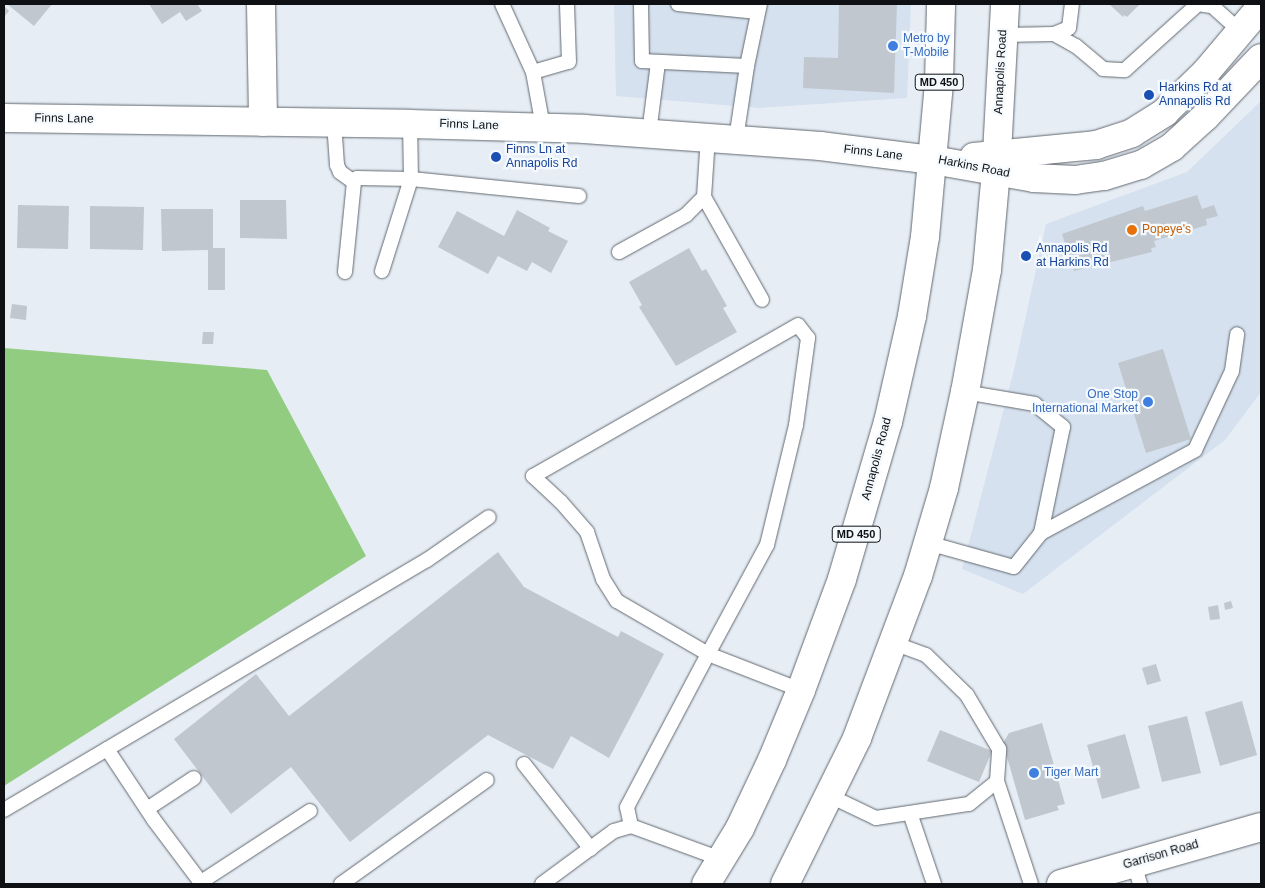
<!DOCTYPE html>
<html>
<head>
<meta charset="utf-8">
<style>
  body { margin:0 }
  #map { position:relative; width:1265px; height:888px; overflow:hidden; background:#e6edf5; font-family:Arial,sans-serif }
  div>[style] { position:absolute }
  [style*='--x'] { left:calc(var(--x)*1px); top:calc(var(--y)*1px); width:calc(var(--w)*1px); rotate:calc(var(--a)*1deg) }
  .built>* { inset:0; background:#d5e1ef }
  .forest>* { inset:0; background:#91cc80 }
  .building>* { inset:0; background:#c0c7cf }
  .roads { filter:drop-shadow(0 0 1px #62686e) drop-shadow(0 0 1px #62686e) }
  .service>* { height:14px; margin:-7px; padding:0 7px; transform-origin:7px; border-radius:7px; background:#fff }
  .minor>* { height:28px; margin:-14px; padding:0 14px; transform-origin:14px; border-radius:14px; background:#fff }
  .tertiary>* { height:28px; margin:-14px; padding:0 14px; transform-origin:14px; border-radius:14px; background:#fff }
  .primary>* { height:28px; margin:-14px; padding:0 14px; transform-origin:14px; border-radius:14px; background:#fff }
  .dots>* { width:14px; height:14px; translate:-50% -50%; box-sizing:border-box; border:2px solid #f5fafe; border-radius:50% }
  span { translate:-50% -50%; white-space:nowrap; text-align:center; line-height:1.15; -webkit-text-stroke:4.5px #f5fafe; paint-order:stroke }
  .shield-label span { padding:1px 4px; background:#f5fafe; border:1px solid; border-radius:4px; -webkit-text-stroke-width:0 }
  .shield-label { font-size:11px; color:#0e1013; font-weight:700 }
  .shop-label { font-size:12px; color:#366cbe }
  .left { translate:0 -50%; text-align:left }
  .right { translate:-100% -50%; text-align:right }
  .street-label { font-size:12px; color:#0e1013 }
  .transit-label { font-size:12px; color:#164399 }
  .food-label { font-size:12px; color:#c56008 }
  .frame { position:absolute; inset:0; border:5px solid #0e1013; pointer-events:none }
</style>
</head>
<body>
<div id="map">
  <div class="built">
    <div style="clip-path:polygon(614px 4px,911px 4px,907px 98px,759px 108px,616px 96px)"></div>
    <div style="clip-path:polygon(1261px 101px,1261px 392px,1225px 440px,1023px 594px,962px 569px,1014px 370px,1046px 224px,1187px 172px)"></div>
  </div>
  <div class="forest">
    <div style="clip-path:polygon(4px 348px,267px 370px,366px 556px,4px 786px)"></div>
  </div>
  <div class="building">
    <div style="clip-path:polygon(7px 4px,52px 4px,34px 26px)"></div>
    <div style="clip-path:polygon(149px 4px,197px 4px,202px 11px,186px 21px,180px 12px,162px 24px)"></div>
    <div style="clip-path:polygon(839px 4px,897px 4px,894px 93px,803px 88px,804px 57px,838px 58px)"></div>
    <div style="clip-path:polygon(1109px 4px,1140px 4px,1127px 17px,1124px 15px,1123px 17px)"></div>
    <div style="clip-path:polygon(4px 6px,9px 11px,4px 17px)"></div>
    <div style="clip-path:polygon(1197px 195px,1202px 209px,1214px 205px,1218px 216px,1206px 219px,1207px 225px,1154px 241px,1156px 247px,1151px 248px,1152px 252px,1074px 271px,1062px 234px,1143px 206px,1145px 211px)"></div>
    <div style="clip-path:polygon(240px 200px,286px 200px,287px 239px,240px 238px)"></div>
    <div style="clip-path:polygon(18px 205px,69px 206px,68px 249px,17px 248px)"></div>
    <div style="clip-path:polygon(90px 206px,144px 207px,143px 250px,90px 249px)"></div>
    <div style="clip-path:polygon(161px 209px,213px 209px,213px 248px,225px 248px,225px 290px,208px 290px,208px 250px,162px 251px)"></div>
    <div style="clip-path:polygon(517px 210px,550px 228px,548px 231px,568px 241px,551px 273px,532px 262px,527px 271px,498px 256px,488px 274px,438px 247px,457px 211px,504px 236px)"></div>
    <div style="clip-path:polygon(689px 248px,702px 271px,706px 269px,727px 306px,723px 308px,737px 332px,676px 366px,639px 307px,642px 305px,629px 282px)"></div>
    <div style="clip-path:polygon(12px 304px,27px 306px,26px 320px,10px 318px)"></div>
    <div style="clip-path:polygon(203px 332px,214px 332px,213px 344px,202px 344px)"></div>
    <div style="clip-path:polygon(1163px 349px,1191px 439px,1146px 453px,1118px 363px)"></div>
    <div style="clip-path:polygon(498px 552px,524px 587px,618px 637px,621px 631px,664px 654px,609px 758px,571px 736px,553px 769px,488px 735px,350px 842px,291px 767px,231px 814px,174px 739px,256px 674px,289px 716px)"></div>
    <div style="clip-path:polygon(1231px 601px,1233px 608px,1225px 610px,1224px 603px)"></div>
    <div style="clip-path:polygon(1218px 605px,1220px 619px,1210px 620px,1208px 607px)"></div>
    <div style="clip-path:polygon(1156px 664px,1161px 681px,1147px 685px,1142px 668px)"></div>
    <div style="clip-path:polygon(1242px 701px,1257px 755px,1220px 766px,1205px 712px)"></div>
    <div style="clip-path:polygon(1187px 716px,1201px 773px,1162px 782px,1148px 726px)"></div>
    <div style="clip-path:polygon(1042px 723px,1065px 804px,1057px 806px,1059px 810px,1025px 820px,1003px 743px,1009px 733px)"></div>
    <div style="clip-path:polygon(940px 730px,992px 751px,979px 782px,927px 761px)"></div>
    <div style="clip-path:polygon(1125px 734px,1140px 788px,1102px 799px,1087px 745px)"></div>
  </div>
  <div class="roads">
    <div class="service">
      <div style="--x:502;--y:4;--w:75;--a:65.5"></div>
      <div style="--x:533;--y:72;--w:56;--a:79.7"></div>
      <div style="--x:641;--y:4;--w:57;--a:89"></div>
      <div style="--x:642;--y:61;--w:105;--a:2.7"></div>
      <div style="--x:678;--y:4;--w:80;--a:5.7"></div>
      <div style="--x:1210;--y:4;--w:40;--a:42"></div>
      <div style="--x:1054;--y:34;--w:25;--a:29"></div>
      <div style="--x:1076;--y:46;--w:35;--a:40"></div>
      <div style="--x:1103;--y:69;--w:22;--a:3"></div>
      <div style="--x:1125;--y:70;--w:98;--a:-42.1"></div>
      <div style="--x:1198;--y:4;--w:13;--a:9"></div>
      <div style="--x:1003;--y:35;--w:51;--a:-1.1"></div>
      <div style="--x:1054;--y:34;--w:16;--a:-22"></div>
      <div style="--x:1069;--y:28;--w:24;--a:-83"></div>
      <div style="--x:533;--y:72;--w:37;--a:-16"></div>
      <div style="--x:569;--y:62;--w:58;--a:-92"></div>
      <div style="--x:334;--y:122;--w:43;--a:86"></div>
      <div style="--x:337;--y:165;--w:8;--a:67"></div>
      <div style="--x:340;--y:172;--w:17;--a:36"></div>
      <div style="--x:649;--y:133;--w:71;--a:-82.7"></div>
      <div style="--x:736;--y:139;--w:74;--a:-81.4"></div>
      <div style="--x:747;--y:66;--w:63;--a:-78.2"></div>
      <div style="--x:704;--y:197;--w:118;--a:60.6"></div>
      <div style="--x:619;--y:252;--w:77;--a:-28.9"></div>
      <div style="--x:686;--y:215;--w:25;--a:-45"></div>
      <div style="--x:704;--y:197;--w:60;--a:-86.2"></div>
      <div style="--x:382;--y:271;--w:96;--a:-72.5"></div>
      <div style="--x:411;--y:179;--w:55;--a:-91"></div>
      <div style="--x:345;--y:272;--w:90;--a:-84.3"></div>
      <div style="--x:354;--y:182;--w:5;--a:-53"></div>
      <div style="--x:357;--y:178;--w:54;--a:1.1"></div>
      <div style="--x:411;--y:179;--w:169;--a:5.8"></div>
      <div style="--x:1041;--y:533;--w:175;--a:-28.3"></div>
      <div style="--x:1195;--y:450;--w:87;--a:-64.9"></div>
      <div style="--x:1232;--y:371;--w:37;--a:-82"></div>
      <div style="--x:928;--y:543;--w:89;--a:15.6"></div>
      <div style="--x:1014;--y:567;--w:43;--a:-51.5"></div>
      <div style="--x:1041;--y:533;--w:108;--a:-78.3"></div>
      <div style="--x:1063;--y:427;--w:36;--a:-141"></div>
      <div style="--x:1035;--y:404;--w:71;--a:-170.3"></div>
      <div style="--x:107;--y:749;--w:85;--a:56.5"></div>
      <div style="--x:154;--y:820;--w:80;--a:53.1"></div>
      <div style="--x:524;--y:764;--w:108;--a:51.8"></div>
      <div style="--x:997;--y:781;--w:108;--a:71.7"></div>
      <div style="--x:830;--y:796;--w:51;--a:25.6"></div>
      <div style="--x:876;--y:818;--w:94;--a:-8.6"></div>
      <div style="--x:969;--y:804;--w:36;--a:-39"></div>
      <div style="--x:997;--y:781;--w:32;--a:-86"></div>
      <div style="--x:999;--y:749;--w:63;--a:-120.7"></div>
      <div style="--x:967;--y:695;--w:57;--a:-135.7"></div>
      <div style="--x:926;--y:655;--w:35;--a:-160"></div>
      <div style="--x:147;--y:809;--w:56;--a:-33.4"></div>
      <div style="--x:4;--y:810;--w:491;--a:-30.6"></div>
      <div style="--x:427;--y:560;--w:75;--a:-34.7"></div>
      <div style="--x:910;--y:813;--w:75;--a:71.3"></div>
      <div style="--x:631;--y:826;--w:19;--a:-102"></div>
      <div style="--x:627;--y:807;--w:173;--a:-62.1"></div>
      <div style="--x:708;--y:654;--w:124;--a:-61.6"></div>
      <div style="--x:767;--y:545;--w:123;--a:-76.4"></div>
      <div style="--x:796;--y:425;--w:88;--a:-82.1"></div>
      <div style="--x:808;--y:338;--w:16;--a:-128"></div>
      <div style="--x:798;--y:325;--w:305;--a:150.3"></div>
      <div style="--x:533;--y:476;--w:38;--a:43"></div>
      <div style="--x:561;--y:502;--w:40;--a:49"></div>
      <div style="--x:587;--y:532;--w:50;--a:71.2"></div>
      <div style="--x:603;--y:579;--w:26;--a:58"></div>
      <div style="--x:617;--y:601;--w:105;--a:30.2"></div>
      <div style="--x:708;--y:654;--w:100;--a:21.2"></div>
      <div style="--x:1134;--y:863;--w:22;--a:74"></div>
      <div style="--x:201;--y:882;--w:130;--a:-33.1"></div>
      <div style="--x:341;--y:884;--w:179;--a:-35.5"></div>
      <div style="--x:542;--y:884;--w:89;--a:-36.4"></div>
      <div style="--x:614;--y:831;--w:18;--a:-16"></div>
      <div style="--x:631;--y:826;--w:96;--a:20.1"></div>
    </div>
    <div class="minor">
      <div style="--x:261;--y:4;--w:118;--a:89"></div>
      <div style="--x:1061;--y:884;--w:208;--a:-15.9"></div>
    </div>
    <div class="tertiary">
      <div style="--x:4;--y:118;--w:406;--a:0.8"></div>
      <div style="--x:410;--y:124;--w:174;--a:1.6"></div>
      <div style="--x:584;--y:129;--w:237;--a:4.1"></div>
      <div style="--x:820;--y:146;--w:114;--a:7.1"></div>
      <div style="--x:933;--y:160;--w:103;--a:10.1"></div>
      <div style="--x:1034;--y:178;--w:41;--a:2.8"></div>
      <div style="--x:1075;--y:180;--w:29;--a:-8"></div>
      <div style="--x:1104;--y:176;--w:39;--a:-17"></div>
      <div style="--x:1141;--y:165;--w:36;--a:-30"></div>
      <div style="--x:1172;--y:147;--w:45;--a:-42.3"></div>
      <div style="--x:1205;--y:117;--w:81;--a:-46.5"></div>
      <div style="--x:974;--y:157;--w:123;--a:-5.6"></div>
      <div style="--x:1096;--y:145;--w:38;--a:-18"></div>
      <div style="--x:1132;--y:133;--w:39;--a:-32"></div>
      <div style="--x:1165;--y:112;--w:57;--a:-44.3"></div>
      <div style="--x:1206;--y:72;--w:85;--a:-49.8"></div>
    </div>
    <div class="primary">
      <div style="--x:706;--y:884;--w:66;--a:-58.7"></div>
      <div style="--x:740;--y:828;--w:75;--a:-64.8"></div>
      <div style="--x:772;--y:760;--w:76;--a:-67.5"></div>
      <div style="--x:801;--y:690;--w:118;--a:-69.7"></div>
      <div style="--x:842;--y:579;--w:164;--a:-73.7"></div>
      <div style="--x:888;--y:422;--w:109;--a:-77.2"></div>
      <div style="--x:912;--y:316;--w:80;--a:-80.7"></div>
      <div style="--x:925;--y:237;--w:156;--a:-84.8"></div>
      <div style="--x:939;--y:82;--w:78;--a:-88.5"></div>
      <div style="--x:785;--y:884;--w:163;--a:-63.7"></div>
      <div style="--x:857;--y:738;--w:173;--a:-69.4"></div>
      <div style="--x:918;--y:576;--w:92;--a:-73.5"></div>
      <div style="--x:944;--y:488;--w:98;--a:-77.7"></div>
      <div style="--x:965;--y:392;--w:124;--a:-79.8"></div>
      <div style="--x:987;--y:270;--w:98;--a:-84.8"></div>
      <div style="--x:996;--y:172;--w:168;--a:-86.9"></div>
    </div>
  </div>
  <div class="dots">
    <div style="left:893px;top:46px;background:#3f7fe0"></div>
    <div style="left:1149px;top:95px;background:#1a4fb4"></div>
    <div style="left:496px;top:157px;background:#1a4fb4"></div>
    <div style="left:1132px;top:230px;background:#e8710a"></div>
    <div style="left:1026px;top:256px;background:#1a4fb4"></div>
    <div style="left:1148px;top:402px;background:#3f7fe0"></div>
    <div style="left:1034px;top:773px;background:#3f7fe0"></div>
  </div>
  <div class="shield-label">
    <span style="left:939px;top:82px">MD 450</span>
    <span style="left:856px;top:534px">MD 450</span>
  </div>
  <div class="shop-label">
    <span class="left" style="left:903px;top:46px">Metro by<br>T-Mobile</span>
    <span class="right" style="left:1138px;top:402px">One Stop<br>International Market</span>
    <span class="left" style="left:1044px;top:773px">Tiger Mart</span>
  </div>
  <div class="street-label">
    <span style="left:1001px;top:72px;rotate:-87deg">Annapolis Road</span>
    <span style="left:64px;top:119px;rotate:1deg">Finns Lane</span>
    <span style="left:469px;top:125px;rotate:2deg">Finns Lane</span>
    <span style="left:873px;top:153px;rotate:7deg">Finns Lane</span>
    <span style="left:974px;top:167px;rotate:11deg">Harkins Road</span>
    <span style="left:877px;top:459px;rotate:-75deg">Annapolis Road</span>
    <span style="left:1161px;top:855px;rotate:-16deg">Garrison Road</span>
  </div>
  <div class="transit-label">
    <span class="left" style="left:1159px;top:95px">Harkins Rd at<br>Annapolis Rd</span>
    <span class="left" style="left:506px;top:157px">Finns Ln at<br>Annapolis Rd</span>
    <span class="left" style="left:1036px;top:256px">Annapolis Rd<br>at Harkins Rd</span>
  </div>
  <div class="food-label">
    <span class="left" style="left:1142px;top:230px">Popeye's</span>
  </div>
  <div class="frame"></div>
</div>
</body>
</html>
